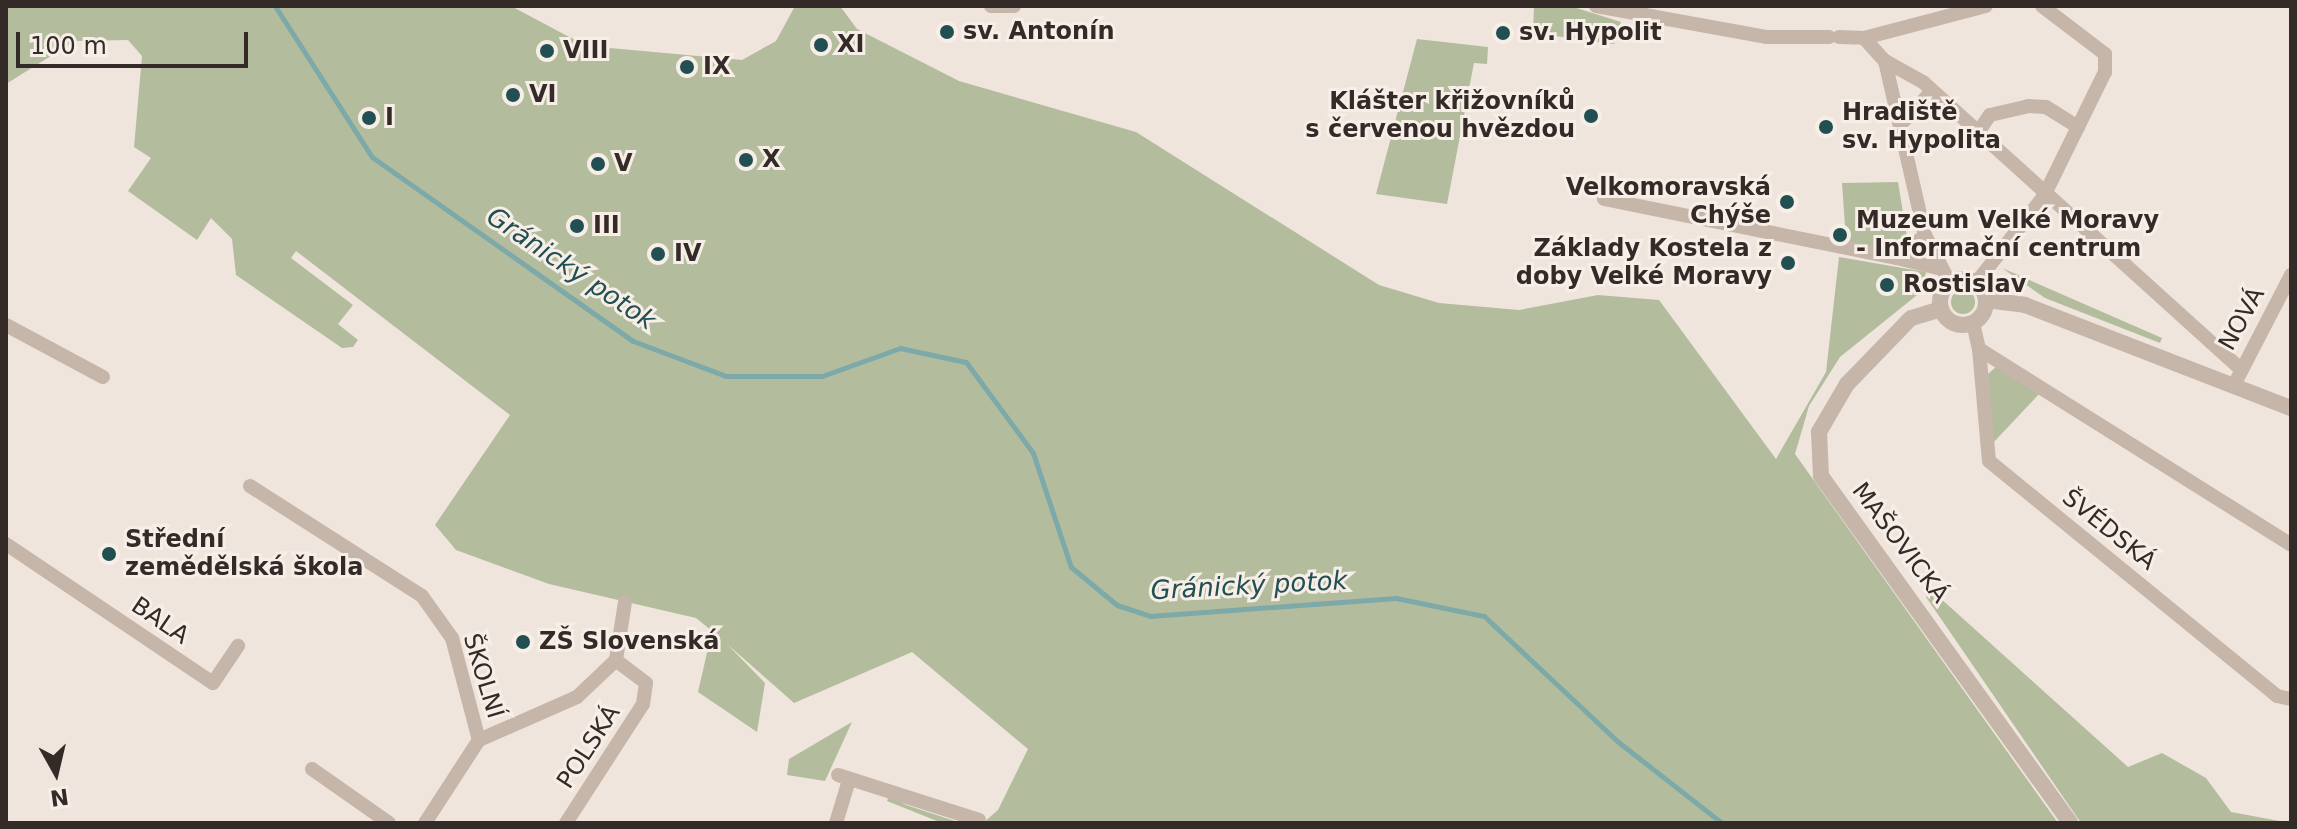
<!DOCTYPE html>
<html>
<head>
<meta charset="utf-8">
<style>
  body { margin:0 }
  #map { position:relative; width:2297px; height:829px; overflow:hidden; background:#efe5dc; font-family:"DejaVu Sans",sans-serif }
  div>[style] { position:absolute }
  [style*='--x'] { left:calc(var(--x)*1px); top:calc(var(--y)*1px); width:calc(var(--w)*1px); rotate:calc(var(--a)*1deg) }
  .green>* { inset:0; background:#b3bd9d }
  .round { border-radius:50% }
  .stream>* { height:5px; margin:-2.5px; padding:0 2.5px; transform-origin:2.5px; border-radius:2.5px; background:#7da9a9 }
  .minor>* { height:14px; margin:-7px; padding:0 7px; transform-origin:7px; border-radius:7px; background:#c6b5a9 }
  .tertiary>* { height:16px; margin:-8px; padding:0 8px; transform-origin:8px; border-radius:8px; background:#c6b5a9 }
  .tertiary>.ring { margin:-8px; padding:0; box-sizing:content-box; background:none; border:16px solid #c6b5a9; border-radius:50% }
  .dots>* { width:22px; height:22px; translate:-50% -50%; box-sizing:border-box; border:4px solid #f7efe7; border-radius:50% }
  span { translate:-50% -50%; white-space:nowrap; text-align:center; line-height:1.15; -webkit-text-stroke:6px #f7efe7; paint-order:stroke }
  .poi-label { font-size:24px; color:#342b28; font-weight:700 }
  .left { translate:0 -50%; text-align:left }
  .right { translate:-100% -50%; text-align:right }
  .street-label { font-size:24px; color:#342b28 }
  .water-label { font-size:26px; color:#224f51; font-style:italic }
  .frame { position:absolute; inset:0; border:8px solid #342b28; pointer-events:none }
  .north { position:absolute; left:16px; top:733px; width:80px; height:80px; -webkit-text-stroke:6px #f7efe7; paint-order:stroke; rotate:172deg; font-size:22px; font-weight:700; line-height:32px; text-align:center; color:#342b28 }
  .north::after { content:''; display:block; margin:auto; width:28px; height:36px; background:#342b28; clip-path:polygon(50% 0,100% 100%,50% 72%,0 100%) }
  .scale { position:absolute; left:16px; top:32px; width:232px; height:36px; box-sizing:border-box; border:4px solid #342b28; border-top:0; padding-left:10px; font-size:24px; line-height:28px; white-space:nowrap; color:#342b28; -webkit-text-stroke:6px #f7efe7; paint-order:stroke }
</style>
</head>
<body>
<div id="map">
  <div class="green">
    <div style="clip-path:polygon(6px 6px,511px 6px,605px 56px,610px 48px,742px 60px,776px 41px,795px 6px,840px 6px,857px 29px,959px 81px,1136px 132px,1379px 285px,1439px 303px,1519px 310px,1598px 295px,1659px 300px,1776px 459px,1826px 372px,1839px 257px,1926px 272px,1922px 291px,1840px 357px,1809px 406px,1795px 454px,2058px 823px,983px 823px,998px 810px,1028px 749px,912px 652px,794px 703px,727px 644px,765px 683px,757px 732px,698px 692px,712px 631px,696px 618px,549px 584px,456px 550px,435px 525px,510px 415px,296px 251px,291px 258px,353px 305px,338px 324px,358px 340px,353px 347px,342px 348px,236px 275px,232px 239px,211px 218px,197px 240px,128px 191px,151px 158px,134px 147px,142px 56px,128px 40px,75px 41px,6px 84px)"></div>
    <div style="clip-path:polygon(1534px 6px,1570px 6px,1621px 22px,1614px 44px,1533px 33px)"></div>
    <div style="clip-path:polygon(1417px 39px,1488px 47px,1487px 64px,1474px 63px,1447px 204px,1376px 194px)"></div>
    <div style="clip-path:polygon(1898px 182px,1908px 243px,1889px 250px,1846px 241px,1842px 183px)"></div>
    <div style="clip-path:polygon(2002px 268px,2162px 338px,2160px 343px,2045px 298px)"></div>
    <div class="round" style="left:1951px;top:290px;width:24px;height:24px"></div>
    <div style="clip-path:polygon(1997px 366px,2042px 391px,1992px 444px,1988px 374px)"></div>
    <div style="clip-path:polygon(1929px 588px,2128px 767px,2162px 753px,2206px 778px,2231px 812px,2291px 823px,2081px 823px,1926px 597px)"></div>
    <div style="clip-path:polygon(852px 722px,825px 781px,787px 775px,789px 759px)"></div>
    <div style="clip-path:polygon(889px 796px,906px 805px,961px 823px,942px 823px,887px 801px)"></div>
  </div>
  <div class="stream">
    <div style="--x:275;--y:6;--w:179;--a:57.3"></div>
    <div style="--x:372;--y:157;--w:319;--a:35.2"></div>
    <div style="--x:633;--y:341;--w:99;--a:20.6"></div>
    <div style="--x:726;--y:376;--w:96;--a:0"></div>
    <div style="--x:822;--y:376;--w:83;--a:-19.7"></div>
    <div style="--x:900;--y:348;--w:67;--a:12"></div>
    <div style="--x:966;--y:362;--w:113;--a:53.6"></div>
    <div style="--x:1033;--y:453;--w:120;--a:71.6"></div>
    <div style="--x:1071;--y:567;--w:60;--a:39.6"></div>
    <div style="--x:1117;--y:605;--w:35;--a:18"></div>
    <div style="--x:1150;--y:616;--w:247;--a:-4.2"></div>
    <div style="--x:1396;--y:598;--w:90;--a:11.6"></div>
    <div style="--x:1484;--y:616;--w:183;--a:43.2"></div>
    <div style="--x:1617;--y:741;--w:133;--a:38"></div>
  </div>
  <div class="minor">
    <div style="--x:991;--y:6;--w:23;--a:0"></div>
    <div style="--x:1596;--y:6;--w:174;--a:10.3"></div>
    <div style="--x:1767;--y:37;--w:62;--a:0"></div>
    <div style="--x:1839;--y:37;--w:25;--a:2"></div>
    <div style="--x:1864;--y:38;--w:126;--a:-14.7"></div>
    <div style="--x:1864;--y:38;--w:31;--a:48"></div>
    <div style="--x:1885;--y:61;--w:179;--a:77.1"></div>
    <div style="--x:1925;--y:235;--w:54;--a:62.5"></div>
    <div style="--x:1885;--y:61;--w:43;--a:28.9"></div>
    <div style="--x:1923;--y:82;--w:428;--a:42.1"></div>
    <div style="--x:1900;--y:125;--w:47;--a:-46.7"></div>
    <div style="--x:1977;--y:134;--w:23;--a:-56"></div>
    <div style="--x:1990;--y:115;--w:39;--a:-13"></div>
    <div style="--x:2028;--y:106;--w:18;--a:3"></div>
    <div style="--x:2046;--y:107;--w:38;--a:32"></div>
    <div style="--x:1604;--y:199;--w:299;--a:11.4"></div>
    <div style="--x:1897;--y:258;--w:36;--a:-39"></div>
    <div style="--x:1897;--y:258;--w:42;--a:13.7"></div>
    <div style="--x:1976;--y:283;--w:110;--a:-52"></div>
    <div style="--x:2044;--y:196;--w:138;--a:-63.8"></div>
    <div style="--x:2105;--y:72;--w:18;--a:-90"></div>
    <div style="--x:2105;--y:54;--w:79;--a:-142.7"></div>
    <div style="--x:1973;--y:323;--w:27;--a:77"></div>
    <div style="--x:1979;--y:349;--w:368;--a:32.1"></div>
    <div style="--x:6;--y:325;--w:110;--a:28.2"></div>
    <div style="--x:1979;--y:349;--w:112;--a:84.9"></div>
    <div style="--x:1989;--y:461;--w:372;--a:39.2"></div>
    <div style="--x:2277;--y:696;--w:14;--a:12"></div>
    <div style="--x:2234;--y:385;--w:124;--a:-62.6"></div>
    <div style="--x:250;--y:486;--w:204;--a:32.6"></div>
    <div style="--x:422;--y:596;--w:52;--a:54.5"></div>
    <div style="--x:452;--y:638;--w:106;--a:75.2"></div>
    <div style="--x:6;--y:544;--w:249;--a:33.9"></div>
    <div style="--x:213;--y:683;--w:45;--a:-56"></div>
    <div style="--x:312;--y:769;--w:94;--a:35"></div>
    <div style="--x:838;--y:775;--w:148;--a:17.7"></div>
    <div style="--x:425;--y:823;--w:99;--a:-57"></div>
    <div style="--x:479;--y:740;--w:107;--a:-23.7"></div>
    <div style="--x:577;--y:697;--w:54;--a:-43.5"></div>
    <div style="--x:616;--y:660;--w:59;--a:-81.2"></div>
    <div style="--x:566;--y:823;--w:142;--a:-57.1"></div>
    <div style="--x:643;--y:704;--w:21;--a:-82"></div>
    <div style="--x:646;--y:683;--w:38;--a:-143"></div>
    <div style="--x:836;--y:823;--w:45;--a:-73.2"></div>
  </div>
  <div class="tertiary">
    <div class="ring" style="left:1940px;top:279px;width:30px;height:30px"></div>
    <div style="--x:1986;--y:300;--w:39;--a:7"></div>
    <div style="--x:2025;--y:305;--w:285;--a:21.2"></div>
    <div style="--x:1941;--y:309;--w:31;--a:163"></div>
    <div style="--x:1911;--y:318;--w:92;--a:134.1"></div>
    <div style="--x:1847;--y:384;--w:56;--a:120.3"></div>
    <div style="--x:1819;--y:432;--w:44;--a:87.4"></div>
    <div style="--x:1821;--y:476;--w:427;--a:54.3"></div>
  </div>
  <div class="dots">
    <div style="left:947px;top:32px;background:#224f51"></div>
    <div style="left:1503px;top:33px;background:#224f51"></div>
    <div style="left:821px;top:45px;background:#224f51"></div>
    <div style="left:547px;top:51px;background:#224f51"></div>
    <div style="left:687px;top:67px;background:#224f51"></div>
    <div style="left:513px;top:95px;background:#224f51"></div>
    <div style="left:1591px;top:116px;background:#224f51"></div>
    <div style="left:369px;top:118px;background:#224f51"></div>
    <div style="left:1826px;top:127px;background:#224f51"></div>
    <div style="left:746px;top:160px;background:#224f51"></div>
    <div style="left:598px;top:164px;background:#224f51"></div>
    <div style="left:1787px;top:202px;background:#224f51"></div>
    <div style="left:577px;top:226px;background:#224f51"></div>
    <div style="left:1840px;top:235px;background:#224f51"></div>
    <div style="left:658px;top:254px;background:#224f51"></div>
    <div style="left:1788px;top:263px;background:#224f51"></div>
    <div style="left:1887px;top:285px;background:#224f51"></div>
    <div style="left:109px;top:554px;background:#224f51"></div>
    <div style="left:523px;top:642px;background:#224f51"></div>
  </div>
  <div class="poi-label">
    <span class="left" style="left:963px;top:32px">sv. Antonín</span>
    <span class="left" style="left:1519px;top:33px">sv. Hypolit</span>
    <span class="left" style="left:837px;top:45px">XI</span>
    <span class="left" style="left:563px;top:51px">VIII</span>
    <span class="left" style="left:703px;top:67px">IX</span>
    <span class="left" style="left:529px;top:95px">VI</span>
    <span class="right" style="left:1575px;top:116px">Klášter křižovníků<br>s červenou hvězdou</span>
    <span class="left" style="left:1842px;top:127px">Hradiště<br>sv. Hypolita</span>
    <span class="left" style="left:385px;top:118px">I</span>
    <span class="left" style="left:762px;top:160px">X</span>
    <span class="left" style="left:614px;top:164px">V</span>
    <span class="right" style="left:1771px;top:202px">Velkomoravská<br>Chýše</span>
    <span class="left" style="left:1856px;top:235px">Muzeum Velké Moravy<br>- Informační centrum</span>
    <span class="left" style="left:593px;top:226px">III</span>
    <span class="right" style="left:1772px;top:263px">Základy Kostela z<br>doby Velké Moravy</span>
    <span class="left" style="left:674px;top:254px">IV</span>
    <span class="left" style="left:1903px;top:285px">Rostislav</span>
    <span class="left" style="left:125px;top:554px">Střední<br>zemědělská škola</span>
    <span class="left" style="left:539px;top:642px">ZŠ Slovenská</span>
  </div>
  <div class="street-label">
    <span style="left:2242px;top:319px;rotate:-61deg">NOVÁ</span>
    <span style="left:2109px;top:530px;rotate:39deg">ŠVÉDSKÁ</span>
    <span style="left:1900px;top:543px;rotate:53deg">MAŠOVICKÁ</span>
    <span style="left:160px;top:621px;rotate:34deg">BALA</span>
    <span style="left:483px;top:676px;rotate:73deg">ŠKOLNÍ</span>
    <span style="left:589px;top:747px;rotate:-57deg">POLSKÁ</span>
  </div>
  <div class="water-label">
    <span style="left:571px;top:269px;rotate:34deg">Gránický potok</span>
    <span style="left:1249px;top:586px;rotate:-3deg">Gránický potok</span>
  </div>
  <div class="frame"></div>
  <div class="north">N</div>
  <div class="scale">100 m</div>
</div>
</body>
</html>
